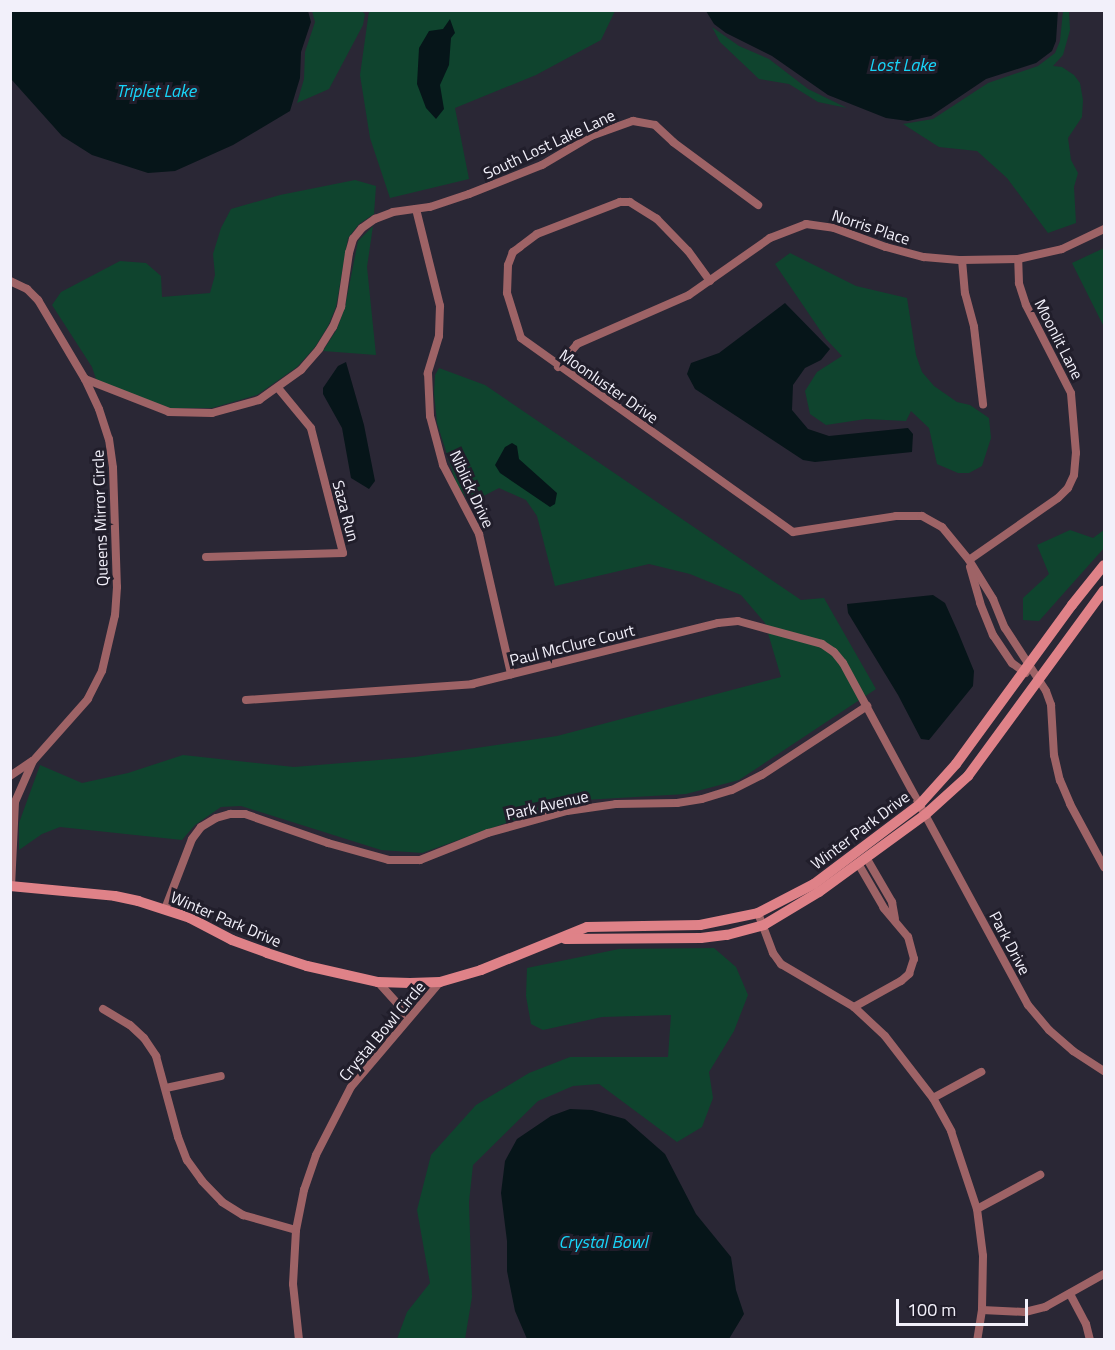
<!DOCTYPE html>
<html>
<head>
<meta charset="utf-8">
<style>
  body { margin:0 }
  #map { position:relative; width:1115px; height:1350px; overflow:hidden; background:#2a2735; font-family:"Titillium Web",sans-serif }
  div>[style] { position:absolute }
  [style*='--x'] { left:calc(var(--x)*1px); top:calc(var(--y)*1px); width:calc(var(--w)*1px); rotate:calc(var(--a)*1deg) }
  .green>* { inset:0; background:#0f442e }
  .water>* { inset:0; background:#061519 }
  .street>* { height:8px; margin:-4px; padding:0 4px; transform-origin:4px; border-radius:4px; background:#9e6366 }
  .secondary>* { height:10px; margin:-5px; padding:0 5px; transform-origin:5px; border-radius:5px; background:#df8288 }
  span { translate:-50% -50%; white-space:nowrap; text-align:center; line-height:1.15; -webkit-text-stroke:6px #211e2b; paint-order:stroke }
  .street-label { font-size:16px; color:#f2f0fa }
  .water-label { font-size:18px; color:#18d4f8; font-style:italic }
  .frame { position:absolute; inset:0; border:12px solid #f2f0fa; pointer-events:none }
  .scale { position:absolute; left:896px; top:1299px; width:132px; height:27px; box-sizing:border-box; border:3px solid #f2f0fa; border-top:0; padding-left:8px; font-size:18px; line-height:21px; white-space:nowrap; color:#f2f0fa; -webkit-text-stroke:4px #211e2b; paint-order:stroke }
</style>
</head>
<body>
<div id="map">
  <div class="green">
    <div style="clip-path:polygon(312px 11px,362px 11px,365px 14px,363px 25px,329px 89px,297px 103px,304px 79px,305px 52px,315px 22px)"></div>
    <div style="clip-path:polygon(369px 11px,615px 11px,601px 40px,536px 75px,455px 108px,469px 179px,390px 198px,370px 138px,360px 75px)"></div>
    <div style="clip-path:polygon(1063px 11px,1069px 11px,1070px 30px,1063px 55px,1053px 66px,1062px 67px,1074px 75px,1080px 83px,1083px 100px,1082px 117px,1068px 138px,1071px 160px,1078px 173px,1074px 187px,1076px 223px,1048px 233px,1007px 178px,977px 151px,939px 147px,903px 124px,933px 119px,988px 83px,1038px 66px,1055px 53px,1060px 41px)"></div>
    <div style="clip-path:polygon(712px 27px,739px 46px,769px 59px,808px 89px,847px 108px,818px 102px,789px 84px,759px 79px,720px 42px)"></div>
    <div style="clip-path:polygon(355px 180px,376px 186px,374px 214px,359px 224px,348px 238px,336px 307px,328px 326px,315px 347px,297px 367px,257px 395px,212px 408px,170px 408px,113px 387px,96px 379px,92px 367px,52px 305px,61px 292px,120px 261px,146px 263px,161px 276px,162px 297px,210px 293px,215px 275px,213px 254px,221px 228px,231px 209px,280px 195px)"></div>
    <div style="clip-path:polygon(373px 226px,367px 267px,376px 355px,323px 351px,337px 329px,345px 307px,358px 241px)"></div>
    <div style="clip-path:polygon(1104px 248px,1104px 327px,1072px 263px)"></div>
    <div style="clip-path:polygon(790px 253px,856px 286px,907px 298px,916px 355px,922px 372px,934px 386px,957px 402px,970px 405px,989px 418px,991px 438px,982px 466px,969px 473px,958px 473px,937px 464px,929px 428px,911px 411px,906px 421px,866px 419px,826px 425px,810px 414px,805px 391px,817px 372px,842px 356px,826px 339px,775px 264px)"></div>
    <div style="clip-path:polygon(439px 368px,485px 385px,801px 600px,824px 598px,876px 689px,739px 780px,686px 794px,584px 800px,542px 810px,422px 853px,381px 850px,241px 806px,221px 807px,195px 825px,182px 840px,60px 827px,42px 834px,19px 850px,19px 823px,40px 765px,82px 783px,128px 773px,183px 755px,294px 767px,415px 757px,557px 736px,781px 677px,765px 623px,741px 595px,690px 574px,649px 564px,555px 586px,537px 516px,526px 500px,499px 488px,470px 503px,456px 483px,437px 423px,434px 393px,435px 375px)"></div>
    <div style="clip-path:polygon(1070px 530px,1093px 538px,1104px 530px,1104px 548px,1039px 621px,1023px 620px,1023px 598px,1049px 574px,1037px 545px)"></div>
    <div style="clip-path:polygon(714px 948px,736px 967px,748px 995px,734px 1031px,709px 1072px,713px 1098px,702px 1127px,677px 1142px,599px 1084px,573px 1086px,538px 1101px,473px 1165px,469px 1202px,472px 1297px,465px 1339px,397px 1339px,407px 1312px,430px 1283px,417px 1210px,431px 1155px,476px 1105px,529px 1073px,570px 1057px,668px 1057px,671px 1015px,602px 1017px,543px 1030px,531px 1024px,526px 996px,527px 968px,619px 949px)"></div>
  </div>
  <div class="water">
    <div style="clip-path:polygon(1058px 10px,1056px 41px,1052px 51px,1036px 63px,986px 79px,931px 116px,908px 121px,886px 118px,828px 95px,772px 56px,726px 33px,714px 24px,706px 11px)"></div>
    <div style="clip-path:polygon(308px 11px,311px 22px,301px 52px,300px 78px,290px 111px,233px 145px,175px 171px,148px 173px,92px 155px,62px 136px,11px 79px,11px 11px)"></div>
    <div style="clip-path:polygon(450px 19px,455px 33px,451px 38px,449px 65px,440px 85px,444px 109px,436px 119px,426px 108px,417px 84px,419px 48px,429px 31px,443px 29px)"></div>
    <div style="clip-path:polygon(785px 303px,830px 349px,821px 360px,805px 368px,793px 385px,792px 410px,808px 429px,829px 436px,908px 428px,913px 434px,912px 452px,815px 462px,803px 460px,695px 389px,687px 374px,691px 363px,719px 353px)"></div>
    <div style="clip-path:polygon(346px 362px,364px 425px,375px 481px,369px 489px,351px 478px,342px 428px,323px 394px,323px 388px,338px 366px)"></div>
    <div style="clip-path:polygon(512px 443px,517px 446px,519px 459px,557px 493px,555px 504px,550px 507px,500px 473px,495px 465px,505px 447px)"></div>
    <div style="clip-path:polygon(933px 595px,945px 603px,958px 632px,974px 671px,973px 686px,929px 740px,921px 739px,898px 695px,848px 613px,847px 604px)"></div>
    <div style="clip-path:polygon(570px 1109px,592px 1110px,625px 1119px,665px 1154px,696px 1214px,731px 1257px,736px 1290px,744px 1314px,729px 1339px,527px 1339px,515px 1311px,507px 1271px,507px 1241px,501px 1193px,505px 1161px,517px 1139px,551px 1116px)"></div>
  </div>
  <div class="street">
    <div style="--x:416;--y:209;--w:100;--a:76.1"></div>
    <div style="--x:440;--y:306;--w:30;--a:92"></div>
    <div style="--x:439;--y:336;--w:39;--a:107"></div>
    <div style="--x:428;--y:373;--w:43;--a:87.3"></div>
    <div style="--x:430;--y:416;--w:51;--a:75.1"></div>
    <div style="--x:443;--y:465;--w:78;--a:62.4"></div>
    <div style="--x:479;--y:534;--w:144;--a:77.1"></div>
    <div style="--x:962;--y:260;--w:33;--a:85"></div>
    <div style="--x:965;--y:293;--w:35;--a:75"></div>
    <div style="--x:974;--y:327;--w:78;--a:83.3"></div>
    <div style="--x:10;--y:281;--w:19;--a:25"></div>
    <div style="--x:27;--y:289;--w:16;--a:45"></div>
    <div style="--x:38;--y:300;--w:92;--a:59.3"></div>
    <div style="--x:85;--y:379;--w:33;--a:65"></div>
    <div style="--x:99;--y:409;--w:32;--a:72"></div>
    <div style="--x:109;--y:439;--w:29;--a:82"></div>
    <div style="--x:113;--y:468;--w:119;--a:88.1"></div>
    <div style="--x:117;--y:587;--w:28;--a:94"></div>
    <div style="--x:115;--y:615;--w:57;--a:103.1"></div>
    <div style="--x:102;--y:671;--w:31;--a:117"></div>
    <div style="--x:88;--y:699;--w:83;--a:131.6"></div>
    <div style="--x:33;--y:761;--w:45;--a:113.7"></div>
    <div style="--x:15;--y:802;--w:84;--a:92.7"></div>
    <div style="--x:710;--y:281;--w:37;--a:-126"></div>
    <div style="--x:688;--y:251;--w:45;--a:-134.1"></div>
    <div style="--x:657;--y:219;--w:32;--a:-148"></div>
    <div style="--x:630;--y:202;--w:10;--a:180"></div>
    <div style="--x:620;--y:202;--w:89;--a:158.9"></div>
    <div style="--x:537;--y:234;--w:21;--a:143"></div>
    <div style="--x:520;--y:247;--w:9;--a:144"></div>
    <div style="--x:513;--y:252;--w:14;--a:111"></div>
    <div style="--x:508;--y:265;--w:28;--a:92"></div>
    <div style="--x:507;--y:293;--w:47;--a:72.7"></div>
    <div style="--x:521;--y:338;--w:334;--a:35.5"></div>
    <div style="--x:793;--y:532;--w:104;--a:-8.8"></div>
    <div style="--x:896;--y:516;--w:26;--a:0"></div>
    <div style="--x:922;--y:516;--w:23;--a:29"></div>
    <div style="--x:942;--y:527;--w:43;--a:50.7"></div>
    <div style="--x:969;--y:560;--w:46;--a:58.4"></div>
    <div style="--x:993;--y:599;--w:31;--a:68"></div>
    <div style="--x:1005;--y:628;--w:75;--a:56.9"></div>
    <div style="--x:1046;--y:691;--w:15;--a:70"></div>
    <div style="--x:1051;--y:705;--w:50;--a:86.6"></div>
    <div style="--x:1054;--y:755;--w:26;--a:77"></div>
    <div style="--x:1060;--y:780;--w:26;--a:67"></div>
    <div style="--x:1070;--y:804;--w:72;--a:61.6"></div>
    <div style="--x:558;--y:367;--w:30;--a:-50"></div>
    <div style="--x:577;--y:344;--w:122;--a:-23.6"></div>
    <div style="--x:689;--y:295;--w:99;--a:-35.1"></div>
    <div style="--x:770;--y:238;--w:39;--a:-21"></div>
    <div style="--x:806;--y:224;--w:28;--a:8"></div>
    <div style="--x:834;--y:228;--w:55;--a:20.1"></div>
    <div style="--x:886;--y:247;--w:39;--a:15"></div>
    <div style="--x:924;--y:257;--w:38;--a:5"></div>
    <div style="--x:962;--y:260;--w:56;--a:-1"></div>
    <div style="--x:1018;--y:259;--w:45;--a:-12.8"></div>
    <div style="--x:1062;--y:249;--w:47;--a:-25.5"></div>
    <div style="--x:85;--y:379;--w:90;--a:21.4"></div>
    <div style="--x:169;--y:412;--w:43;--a:1.3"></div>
    <div style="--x:212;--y:413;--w:49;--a:-15.5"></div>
    <div style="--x:259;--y:400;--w:52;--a:-35.5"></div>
    <div style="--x:301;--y:370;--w:28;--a:-49"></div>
    <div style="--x:319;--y:349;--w:26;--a:-58"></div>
    <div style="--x:333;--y:327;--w:22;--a:-68"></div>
    <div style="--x:341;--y:307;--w:55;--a:-81.6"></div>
    <div style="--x:349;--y:253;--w:15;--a:-74"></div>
    <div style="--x:353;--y:239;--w:14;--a:-51"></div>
    <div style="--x:362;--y:228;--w:16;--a:-35"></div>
    <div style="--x:375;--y:219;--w:19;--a:-21"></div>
    <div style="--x:393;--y:212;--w:37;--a:-8"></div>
    <div style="--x:430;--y:207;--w:41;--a:-18.4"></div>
    <div style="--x:469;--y:194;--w:79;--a:-21.7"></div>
    <div style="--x:542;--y:165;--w:57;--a:-30.6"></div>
    <div style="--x:591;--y:136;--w:45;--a:-19.7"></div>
    <div style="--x:633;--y:121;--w:22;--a:10"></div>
    <div style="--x:655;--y:125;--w:25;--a:43"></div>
    <div style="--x:673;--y:142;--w:106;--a:36.5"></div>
    <div style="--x:206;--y:557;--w:137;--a:-1.7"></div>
    <div style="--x:343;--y:553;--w:129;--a:-104.4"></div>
    <div style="--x:311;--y:428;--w:52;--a:-129.5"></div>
    <div style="--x:969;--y:560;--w:108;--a:-34.9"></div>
    <div style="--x:1058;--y:498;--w:14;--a:-45"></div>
    <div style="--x:1068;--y:488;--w:14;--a:-65"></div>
    <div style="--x:1074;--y:475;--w:22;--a:-85"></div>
    <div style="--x:1076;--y:453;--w:60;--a:-94.8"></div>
    <div style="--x:1071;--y:393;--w:99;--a:-117.1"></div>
    <div style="--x:1026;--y:305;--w:23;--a:-108"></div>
    <div style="--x:1019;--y:283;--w:24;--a:-92"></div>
    <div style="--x:970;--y:567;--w:37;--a:74"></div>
    <div style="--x:980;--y:603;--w:35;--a:68"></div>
    <div style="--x:993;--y:635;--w:34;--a:56"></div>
    <div style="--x:1012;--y:663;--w:17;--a:36"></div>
    <div style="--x:246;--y:700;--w:227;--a:-4"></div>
    <div style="--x:472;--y:684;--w:253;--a:-13.9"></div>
    <div style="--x:718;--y:623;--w:20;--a:-6"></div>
    <div style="--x:738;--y:621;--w:87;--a:15.3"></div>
    <div style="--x:822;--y:644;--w:14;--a:34"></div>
    <div style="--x:834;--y:652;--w:14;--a:51"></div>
    <div style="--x:843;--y:663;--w:389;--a:61.6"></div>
    <div style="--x:1028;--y:1005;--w:33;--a:50"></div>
    <div style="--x:1049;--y:1030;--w:32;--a:41"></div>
    <div style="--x:1073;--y:1051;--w:37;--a:33"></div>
    <div style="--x:10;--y:776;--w:27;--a:-34"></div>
    <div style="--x:867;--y:859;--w:50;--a:59.8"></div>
    <div style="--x:892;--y:902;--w:17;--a:80"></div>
    <div style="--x:165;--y:909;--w:75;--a:-68.9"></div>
    <div style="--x:192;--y:839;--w:15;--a:-53"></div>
    <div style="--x:201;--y:827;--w:17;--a:-31"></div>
    <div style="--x:216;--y:818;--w:15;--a:-16"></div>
    <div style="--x:230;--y:814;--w:15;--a:0"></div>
    <div style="--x:245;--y:814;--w:88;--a:19.3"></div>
    <div style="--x:328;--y:843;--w:63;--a:15.6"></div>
    <div style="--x:389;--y:860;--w:31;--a:0"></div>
    <div style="--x:420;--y:860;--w:73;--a:-21.7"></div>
    <div style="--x:488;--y:833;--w:82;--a:-15.6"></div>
    <div style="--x:567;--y:811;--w:49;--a:-8.1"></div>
    <div style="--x:616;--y:804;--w:61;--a:-0.9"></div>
    <div style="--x:677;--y:803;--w:25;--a:-9"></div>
    <div style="--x:702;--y:799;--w:31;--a:-17"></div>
    <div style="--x:732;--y:790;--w:34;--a:-27"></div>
    <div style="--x:762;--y:775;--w:126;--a:-33.3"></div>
    <div style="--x:758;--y:913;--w:43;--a:69.4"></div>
    <div style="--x:773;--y:953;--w:14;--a:54"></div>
    <div style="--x:781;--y:964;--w:85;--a:30.5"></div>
    <div style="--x:854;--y:1007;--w:42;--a:43.1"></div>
    <div style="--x:885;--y:1036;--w:78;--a:52.3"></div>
    <div style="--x:933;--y:1098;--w:38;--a:61"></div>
    <div style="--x:951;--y:1131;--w:82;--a:71.6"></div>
    <div style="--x:977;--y:1209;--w:47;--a:82.7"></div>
    <div style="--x:983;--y:1256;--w:54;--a:91.1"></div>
    <div style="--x:982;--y:1310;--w:30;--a:99"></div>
    <div style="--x:378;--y:982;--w:31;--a:48"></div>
    <div style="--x:399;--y:1005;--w:20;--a:81"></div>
    <div style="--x:854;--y:1007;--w:54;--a:-29"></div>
    <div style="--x:901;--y:981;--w:11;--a:-41"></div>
    <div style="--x:909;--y:974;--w:16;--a:-72"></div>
    <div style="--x:914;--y:959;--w:23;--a:-105"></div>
    <div style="--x:908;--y:937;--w:38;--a:-130"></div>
    <div style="--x:884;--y:908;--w:50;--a:-120.2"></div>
    <div style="--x:103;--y:1009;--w:31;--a:31"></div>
    <div style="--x:130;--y:1025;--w:19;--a:43"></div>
    <div style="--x:144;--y:1038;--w:22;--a:56"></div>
    <div style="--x:156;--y:1056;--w:84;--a:74.8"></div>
    <div style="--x:178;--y:1137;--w:25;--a:69"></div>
    <div style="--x:187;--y:1160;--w:26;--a:54"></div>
    <div style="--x:202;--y:1181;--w:29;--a:46"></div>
    <div style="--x:222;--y:1202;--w:25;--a:32"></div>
    <div style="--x:243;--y:1215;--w:55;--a:15.8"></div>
    <div style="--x:166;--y:1088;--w:56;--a:-12.3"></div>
    <div style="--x:933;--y:1098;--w:55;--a:-28.4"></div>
    <div style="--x:977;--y:1209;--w:72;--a:-28.4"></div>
    <div style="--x:1070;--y:1294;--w:34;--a:62"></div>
    <div style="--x:1086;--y:1324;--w:16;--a:76"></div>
    <div style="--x:982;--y:1310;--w:43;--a:2.7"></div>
    <div style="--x:1025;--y:1312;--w:21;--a:-14"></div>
    <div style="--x:1045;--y:1307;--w:68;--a:-29.2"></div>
    <div style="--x:299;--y:1340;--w:56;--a:-96.1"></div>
    <div style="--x:293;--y:1284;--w:54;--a:-86.8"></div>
    <div style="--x:296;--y:1230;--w:41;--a:-78.7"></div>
    <div style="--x:304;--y:1190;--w:37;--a:-71"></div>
    <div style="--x:316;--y:1155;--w:76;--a:-62.8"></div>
    <div style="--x:351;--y:1087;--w:138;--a:-49.7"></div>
  </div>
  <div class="secondary">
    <div style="--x:10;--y:886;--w:105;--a:5.4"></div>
    <div style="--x:115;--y:896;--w:24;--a:12"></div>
    <div style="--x:138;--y:901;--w:55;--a:18.1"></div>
    <div style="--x:190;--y:918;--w:47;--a:27.6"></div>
    <div style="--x:232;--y:940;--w:37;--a:20"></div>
    <div style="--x:267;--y:953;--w:42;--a:18"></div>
    <div style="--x:307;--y:966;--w:73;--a:12.7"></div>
    <div style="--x:378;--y:982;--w:32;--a:2"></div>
    <div style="--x:410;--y:983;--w:30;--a:-2"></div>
    <div style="--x:440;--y:982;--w:43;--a:-16.3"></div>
    <div style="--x:481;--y:970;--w:114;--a:-22.1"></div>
    <div style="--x:587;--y:927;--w:113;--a:-1"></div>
    <div style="--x:700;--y:925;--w:59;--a:-11.7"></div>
    <div style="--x:758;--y:913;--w:63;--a:-27.4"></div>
    <div style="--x:814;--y:884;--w:133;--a:-37"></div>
    <div style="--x:920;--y:804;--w:54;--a:-48"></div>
    <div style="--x:956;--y:764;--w:197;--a:-53.9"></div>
    <div style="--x:1072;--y:605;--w:51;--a:-51.3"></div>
    <div style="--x:565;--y:939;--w:136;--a:-0.4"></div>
    <div style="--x:701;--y:938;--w:26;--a:-7"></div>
    <div style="--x:727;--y:935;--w:38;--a:-15"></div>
    <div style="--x:764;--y:925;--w:64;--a:-31"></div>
    <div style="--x:819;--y:892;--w:132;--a:-36.1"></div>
    <div style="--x:926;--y:814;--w:57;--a:-42.1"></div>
    <div style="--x:968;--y:776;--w:230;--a:-53.8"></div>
  </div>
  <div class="street-label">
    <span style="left:549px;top:144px;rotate:-25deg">South Lost Lake Lane</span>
    <span style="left:871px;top:227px;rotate:18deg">Norris Place</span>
    <span style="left:1059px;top:339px;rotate:63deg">Moonlit Lane</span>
    <span style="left:609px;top:386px;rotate:35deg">Moonluster Drive</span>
    <span style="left:472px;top:489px;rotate:65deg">Niblick Drive</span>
    <span style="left:346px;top:511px;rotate:75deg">Saza Run</span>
    <span style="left:100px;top:518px;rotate:-92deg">Queens Mirror Circle</span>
    <span style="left:572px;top:645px;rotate:-14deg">Paul McClure Court</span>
    <span style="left:547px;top:805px;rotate:-13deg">Park Avenue</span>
    <span style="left:860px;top:830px;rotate:-37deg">Winter Park Drive</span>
    <span style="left:226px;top:919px;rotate:23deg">Winter Park Drive</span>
    <span style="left:1010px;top:943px;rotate:62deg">Park Drive</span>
    <span style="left:382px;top:1031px;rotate:-50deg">Crystal Bowl Circle</span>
  </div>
  <div class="water-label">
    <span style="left:902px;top:65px">Lost Lake</span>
    <span style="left:156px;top:91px">Triplet Lake</span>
    <span style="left:603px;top:1242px">Crystal Bowl</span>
  </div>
  <div class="frame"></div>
  <div class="scale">100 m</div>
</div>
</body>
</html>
